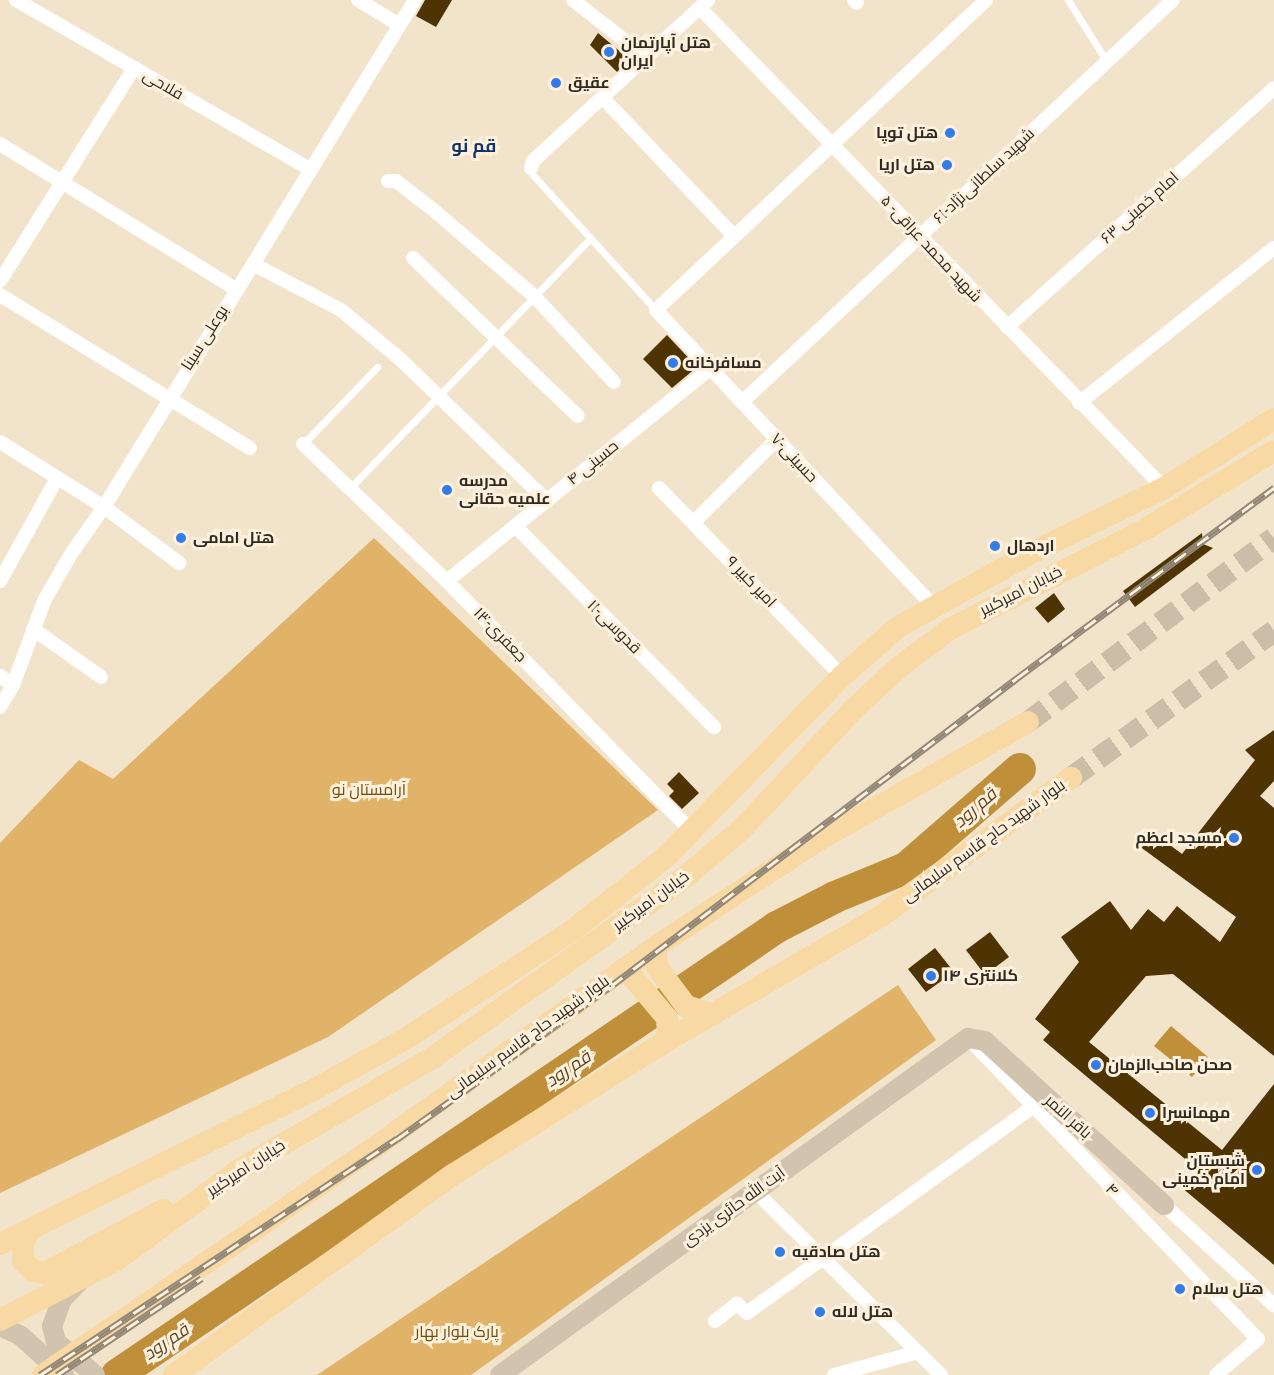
<!DOCTYPE html>
<html>
<head>
<meta charset="utf-8">
<style>
  body { margin:0 }
  #map { position:relative; width:1274px; height:1375px; overflow:hidden; background:#f2e3cb; font-family:"Roboto Condensed",Cairo,sans-serif }
  div>[style] { position:absolute }
  [style*='--x'] { left:calc(var(--x)*1px); top:calc(var(--y)*1px); width:calc(var(--w)*1px); rotate:calc(var(--a)*1deg) }
  .green>* { inset:0; background:#e1b369 }
  .water>* { inset:0; background:#c08f39 }
  .river>* { height:32px; margin:-16px; padding:0 16px; transform-origin:16px; border-radius:16px; background:#c08f39 }
  .building>* { inset:0; background:#4d3402 }
  .primary-tunnel>* { height:22px; margin-top:-11px; transform-origin:0; background:repeating-linear-gradient(90deg,#cbbea9 0 22px,transparent 0 33px) }
  .lane>* { height:7px; margin:-3.5px; padding:0 3.5px; transform-origin:3.5px; border-radius:3.5px; background:#fff }
  .street>* { height:14px; margin:-7px; padding:0 7px; transform-origin:7px; border-radius:7px; background:#fff }
  .secondary>* { height:20px; margin:-10px; padding:0 10px; transform-origin:10px; border-radius:10px; background:#d1c3ad }
  .primary>* { height:22px; margin:-11px; padding:0 11px; transform-origin:11px; border-radius:11px; background:#f8d9a4 }
  .rail>* { height:7px; margin-top:-3.5px; transform-origin:0; background:repeating-linear-gradient(90deg,#fdf0dd 0 14px,#938877 0 28px); box-sizing:border-box; border-block:2px solid #938877 }
  .dots>* { width:16px; height:16px; translate:-50% -50%; box-sizing:border-box; border:3px solid #fdf0dd; border-radius:50% }
  span { translate:-50% -50%; white-space:nowrap; text-align:center; line-height:1.15; -webkit-text-stroke:6px #fdf0dd; paint-order:stroke }
  .poi-label { font-size:16px; color:#302a21; font-weight:700 }
  .left { translate:0 -50%; text-align:left }
  .right { translate:-100% -50%; text-align:right }
  .street-label { font-size:16px; color:#302a21 }
  .park-label { font-size:16px; color:#6f4e0c }
  .neighbourhood-label { font-size:18px; color:#103468; font-weight:700 }
  .water-label { font-size:18px; color:#5c4623; font-style:italic }
</style>
</head>
<body>
<div id="map">
  <div class="green">
    <div style="clip-path:polygon(374px 538px,658px 810px,328px 1037px,0 1193px,0 843px,79px 760px,113px 779px)"></div>
    <div style="clip-path:polygon(898px 985px,936px 1040px,471px 1375px,317px 1375px)"></div>
  </div>
  <div class="water">
    <div style="clip-path:polygon(1171px 1026px,1208px 1057px,1192px 1077px,1154px 1046px)"></div>
  </div>
  <div class="river">
    <div style="--x:117;--y:1375;--w:798;--a:-34.17"></div>
    <div style="--x:777;--y:927;--w:65;--a:-27.3"></div>
    <div style="--x:835;--y:897;--w:77;--a:-22.2"></div>
    <div style="--x:906;--y:868;--w:151;--a:-41"></div>
  </div>
  <div class="building">
    <div style="clip-path:polygon(425px 0,452px 0,436px 27px,416px 16px)"></div>
    <div style="clip-path:polygon(598px 33px,629px 59px,617px 72px,590px 45px)"></div>
    <div style="clip-path:polygon(667px 335px,697px 367px,672px 388px,643px 359px)"></div>
    <div style="clip-path:polygon(1202px 533px,1203px 544px,1213px 548px,1135px 607px,1123px 591px)"></div>
    <div style="clip-path:polygon(1054px 593px,1065px 609px,1048px 623px,1035px 608px)"></div>
    <div style="clip-path:polygon(1274px 730px,1274px 781px,1260px 796px,1274px 808px,1274px 1056px,1173px 974px,1146px 976px,1089px 1042px,1222px 1150px,1274px 1084px,1274px 1265px,1181px 1187px,1197px 1169px,1043px 1040px,1050px 1032px,1035px 1019px,1079px 962px,1061px 937px,1110px 901px,1131px 930px,1148px 909px,1164px 922px,1177px 906px,1220px 942px,1236px 917px,1139px 846px,1151px 831px,1182px 854px,1255px 760px,1245px 750px)"></div>
    <div style="clip-path:polygon(679px 772px,699px 793px,682px 809px,669px 796px,674px 791px,667px 784px)"></div>
    <div style="clip-path:polygon(990px 932px,1009px 957px,985px 975px,966px 950px)"></div>
    <div style="clip-path:polygon(935px 948px,954px 972px,926px 992px,908px 969px)"></div>
  </div>
  <div class="primary-tunnel">
    <div style="--x:1028;--y:722;--w:307;--a:-36.8"></div>
    <div style="--x:1071;--y:778;--w:251;--a:-35.9"></div>
  </div>
  <div class="lane">
    <div style="--x:1068;--y:0;--w:73;--a:57.8"></div>
    <div style="--x:531;--y:168;--w:7;--a:74"></div>
    <div style="--x:533;--y:175;--w:183;--a:47.7"></div>
    <div style="--x:303;--y:444;--w:107;--a:-46.1"></div>
    <div style="--x:350;--y:488;--w:346;--a:-46.1"></div>
  </div>
  <div class="street">
    <div style="--x:16;--y:0;--w:339;--a:29.9"></div>
    <div style="--x:358;--y:0;--w:47;--a:31"></div>
    <div style="--x:573;--y:0;--w:94;--a:38.1"></div>
    <div style="--x:854;--y:0;--w:4;--a:45"></div>
    <div style="--x:700;--y:8;--w:668;--a:45.97"></div>
    <div style="--x:603;--y:98;--w:190;--a:46.5"></div>
    <div style="--x:0;--y:144;--w:277;--a:31.6"></div>
    <div style="--x:531;--y:168;--w:7;--a:-74"></div>
    <div style="--x:533;--y:161;--w:238;--a:-42.6"></div>
    <div style="--x:388;--y:181;--w:8;--a:0"></div>
    <div style="--x:396;--y:181;--w:44;--a:37.6"></div>
    <div style="--x:431;--y:208;--w:135;--a:40.5"></div>
    <div style="--x:534;--y:296;--w:117;--a:47.1"></div>
    <div style="--x:413;--y:258;--w:228;--a:43.8"></div>
    <div style="--x:253;--y:264;--w:99;--a:27.6"></div>
    <div style="--x:341;--y:310;--w:75;--a:39.6"></div>
    <div style="--x:399;--y:358;--w:206;--a:44"></div>
    <div style="--x:0;--y:281;--w:252;--a:-57.8"></div>
    <div style="--x:0;--y:295;--w:293;--a:31.5"></div>
    <div style="--x:1007;--y:327;--w:358;--a:-41.8"></div>
    <div style="--x:742;--y:402;--w:589;--a:-43.01"></div>
    <div style="--x:1079;--y:403;--w:249;--a:-38.5"></div>
    <div style="--x:0;--y:442;--w:123;--a:32"></div>
    <div style="--x:104;--y:507;--w:94;--a:36.7"></div>
    <div style="--x:303;--y:444;--w:199;--a:43.6"></div>
    <div style="--x:447;--y:581;--w:351;--a:45.7"></div>
    <div style="--x:659;--y:488;--w:262;--a:45.8"></div>
    <div style="--x:694;--y:522;--w:117;--a:-45"></div>
    <div style="--x:515;--y:526;--w:283;--a:45.3"></div>
    <div style="--x:0;--y:581;--w:118;--a:-61"></div>
    <div style="--x:447;--y:581;--w:339;--a:-38.9"></div>
    <div style="--x:933;--y:606;--w:405;--a:-133.1"></div>
    <div style="--x:656;--y:310;--w:453;--a:-43.2"></div>
    <div style="--x:33;--y:629;--w:83;--a:35.2"></div>
    <div style="--x:0;--y:676;--w:16;--a:35"></div>
    <div style="--x:0;--y:707;--w:26;--a:-59"></div>
    <div style="--x:13;--y:685;--w:92;--a:-69.6"></div>
    <div style="--x:45;--y:599;--w:52;--a:-60"></div>
    <div style="--x:71;--y:554;--w:57;--a:-54.9"></div>
    <div style="--x:104;--y:507;--w:595;--a:-58.47"></div>
    <div style="--x:968;--y:1038;--w:418;--a:46.1"></div>
    <div style="--x:1258;--y:1339;--w:55;--a:139.4"></div>
    <div style="--x:755;--y:1191;--w:262;--a:44.7"></div>
    <div style="--x:1164;--y:1205;--w:149;--a:42.3"></div>
    <div style="--x:715;--y:1321;--w:28;--a:-38"></div>
    <div style="--x:737;--y:1304;--w:13;--a:42"></div>
    <div style="--x:747;--y:1313;--w:350;--a:-35.8"></div>
    <div style="--x:834;--y:1375;--w:87;--a:-15.3"></div>
  </div>
  <div class="secondary">
    <div style="--x:79;--y:1282;--w:24;--a:135"></div>
    <div style="--x:62;--y:1299;--w:29;--a:110"></div>
    <div style="--x:52;--y:1326;--w:16;--a:76"></div>
    <div style="--x:56;--y:1342;--w:51;--a:40.2"></div>
    <div style="--x:0;--y:1326;--w:23;--a:25"></div>
    <div style="--x:21;--y:1336;--w:58;--a:42.2"></div>
    <div style="--x:500;--y:1375;--w:577;--a:-35.76"></div>
    <div style="--x:968;--y:1038;--w:17;--a:10"></div>
    <div style="--x:985;--y:1041;--w:243;--a:42.5"></div>
  </div>
  <div class="primary">
    <div style="--x:655;--y:947;--w:20;--a:84"></div>
    <div style="--x:657;--y:967;--w:49;--a:53.4"></div>
    <div style="--x:686;--y:1006;--w:28;--a:18"></div>
    <div style="--x:625;--y:968;--w:65;--a:50"></div>
    <div style="--x:667;--y:1018;--w:22;--a:87"></div>
    <div style="--x:30;--y:1230;--w:14;--a:120"></div>
    <div style="--x:23;--y:1242;--w:19;--a:90"></div>
    <div style="--x:23;--y:1261;--w:14;--a:45"></div>
    <div style="--x:33;--y:1271;--w:12;--a:9"></div>
    <div style="--x:45;--y:1273;--w:134;--a:-28.1"></div>
    <div style="--x:0;--y:1244;--w:353;--a:-26.2"></div>
    <div style="--x:317;--y:1088;--w:107;--a:-29.2"></div>
    <div style="--x:410;--y:1036;--w:194;--a:-33"></div>
    <div style="--x:573;--y:930;--w:120;--a:-38.2"></div>
    <div style="--x:667;--y:856;--w:251;--a:-45.8"></div>
    <div style="--x:842;--y:676;--w:74;--a:-41.2"></div>
    <div style="--x:898;--y:627;--w:154;--a:-29.1"></div>
    <div style="--x:1033;--y:552;--w:146;--a:-26"></div>
    <div style="--x:1164;--y:488;--w:130;--a:-32.1"></div>
    <div style="--x:0;--y:1320;--w:133;--a:-27.3"></div>
    <div style="--x:118;--y:1259;--w:152;--a:-36.4"></div>
    <div style="--x:240;--y:1169;--w:222;--a:-30"></div>
    <div style="--x:432;--y:1058;--w:310;--a:-35.5"></div>
    <div style="--x:684;--y:878;--w:76;--a:-40.2"></div>
    <div style="--x:742;--y:829;--w:164;--a:-47"></div>
    <div style="--x:854;--y:709;--w:60;--a:-43"></div>
    <div style="--x:898;--y:668;--w:65;--a:-36.9"></div>
    <div style="--x:950;--y:629;--w:224;--a:-27.1"></div>
    <div style="--x:1149;--y:527;--w:146;--a:-31.3"></div>
    <div style="--x:43;--y:1375;--w:429;--a:-34.5"></div>
    <div style="--x:396;--y:1132;--w:318;--a:-35.5"></div>
    <div style="--x:655;--y:947;--w:194;--a:-33.2"></div>
    <div style="--x:817;--y:841;--w:242;--a:-29.4"></div>
    <div style="--x:174;--y:1375;--w:345;--a:-35.7"></div>
    <div style="--x:454;--y:1174;--w:252;--a:-32.1"></div>
    <div style="--x:668;--y:1040;--w:246;--a:-30.2"></div>
    <div style="--x:881;--y:916;--w:235;--a:-36"></div>
  </div>
  <div class="rail">
    <div style="--x:40;--y:1375;--w:428;--a:-33.5"></div>
    <div style="--x:397;--y:1139;--w:263;--a:-35.6"></div>
    <div style="--x:611;--y:986;--w:510;--a:-37.18"></div>
    <div style="--x:1017;--y:678;--w:320;--a:-36.5"></div>
    <div style="--x:57;--y:1375;--w:174;--a:-33.8"></div>
  </div>
  <div class="dots">
    <div style="left:609px;top:52px;background:#327ce9"></div>
    <div style="left:556px;top:83px;background:#327ce9"></div>
    <div style="left:950px;top:133px;background:#327ce9"></div>
    <div style="left:947px;top:165px;background:#327ce9"></div>
    <div style="left:673px;top:363px;background:#327ce9"></div>
    <div style="left:447px;top:490px;background:#327ce9"></div>
    <div style="left:181px;top:538px;background:#327ce9"></div>
    <div style="left:995px;top:546px;background:#327ce9"></div>
    <div style="left:1234px;top:838px;background:#327ce9"></div>
    <div style="left:931px;top:976px;background:#327ce9"></div>
    <div style="left:1096px;top:1065px;background:#327ce9"></div>
    <div style="left:1150px;top:1113px;background:#327ce9"></div>
    <div style="left:1257px;top:1170px;background:#327ce9"></div>
    <div style="left:780px;top:1252px;background:#327ce9"></div>
    <div style="left:1180px;top:1289px;background:#327ce9"></div>
    <div style="left:820px;top:1312px;background:#327ce9"></div>
  </div>
  <div class="poi-label">
    <span class="left" style="left:621px;top:52px">هتل آپارتمان<br>ایران</span>
    <span class="left" style="left:568px;top:83px">عقیق</span>
    <span class="right" style="left:938px;top:133px">هتل توپا</span>
    <span class="right" style="left:935px;top:165px">هتل اریا</span>
    <span class="left" style="left:685px;top:363px">مسافرخانه</span>
    <span class="left" style="left:459px;top:490px">مدرسه<br>علمیه حقانی</span>
    <span class="left" style="left:193px;top:538px">هتل امامی</span>
    <span class="left" style="left:1007px;top:546px">اردهال</span>
    <span class="right" style="left:1222px;top:838px">مسجد اعظم</span>
    <span class="left" style="left:943px;top:976px">کلانتری ۱۴</span>
    <span class="left" style="left:1108px;top:1065px">صحن صاحب‌الزمان</span>
    <span class="left" style="left:1162px;top:1113px">مهمانسرا</span>
    <span class="right" style="left:1245px;top:1170px">شبستان<br>امام خمینی</span>
    <span class="left" style="left:792px;top:1252px">هتل صادقیه</span>
    <span class="left" style="left:1192px;top:1289px">هتل سلام</span>
    <span class="left" style="left:832px;top:1312px">هتل لاله</span>
  </div>
  <div class="street-label">
    <span style="left:163px;top:85px;rotate:30deg">فلاحی</span>
    <span style="left:984px;top:176px;rotate:-43deg">شهید سلطانی‌نژاد-۶۱</span>
    <span style="left:1140px;top:208px;rotate:-42deg">امام خمینی ۶۳</span>
    <span style="left:931px;top:249px;rotate:47deg">شهید محمد عراقی- ۵</span>
    <span style="left:205px;top:338px;rotate:-58deg">بوعلی سینا</span>
    <span style="left:794px;top:458px;rotate:47deg">حسینی-۷</span>
    <span style="left:593px;top:463px;rotate:-39deg">حسینی ۴</span>
    <span style="left:751px;top:582px;rotate:46deg">امیر کبیر ۹</span>
    <span style="left:1021px;top:591px;rotate:-27deg">خیابان امیرکبیر</span>
    <span style="left:614px;top:627px;rotate:45deg">قدوسی-۱۱</span>
    <span style="left:500px;top:635px;rotate:46deg">جعفری-۱۳</span>
    <span style="left:984px;top:841px;rotate:-36deg">بلوار شهید حاج قاسم سلیمانی</span>
    <span style="left:651px;top:901px;rotate:-36deg">خیابان امیرکبیر</span>
    <span style="left:528px;top:1037px;rotate:-36deg">بلوار شهید حاج قاسم سلیمانی</span>
    <span style="left:1068px;top:1117px;rotate:42deg">باقر النمر</span>
    <span style="left:246px;top:1168px;rotate:-33deg">خیابان امیرکبیر</span>
    <span style="left:1112px;top:1190px;rotate:45deg">۴</span>
    <span style="left:734px;top:1207px;rotate:-36deg">آیت الله‌ حائری‌ یزدی</span>
  </div>
  <div class="park-label">
    <span style="left:369px;top:790px">آرامستان نو</span>
    <span style="left:457px;top:1332px">پارک بلوار بهار</span>
  </div>
  <div class="neighbourhood-label">
    <span style="left:474px;top:146px">قم نو</span>
  </div>
  <div class="water-label">
    <span style="left:975px;top:808px;rotate:-41deg">قم رود</span>
    <span style="left:568px;top:1069px;rotate:-34deg">قم رود</span>
    <span style="left:166px;top:1342px;rotate:-34deg">قم رود</span>
  </div>
</div>
</body>
</html>
